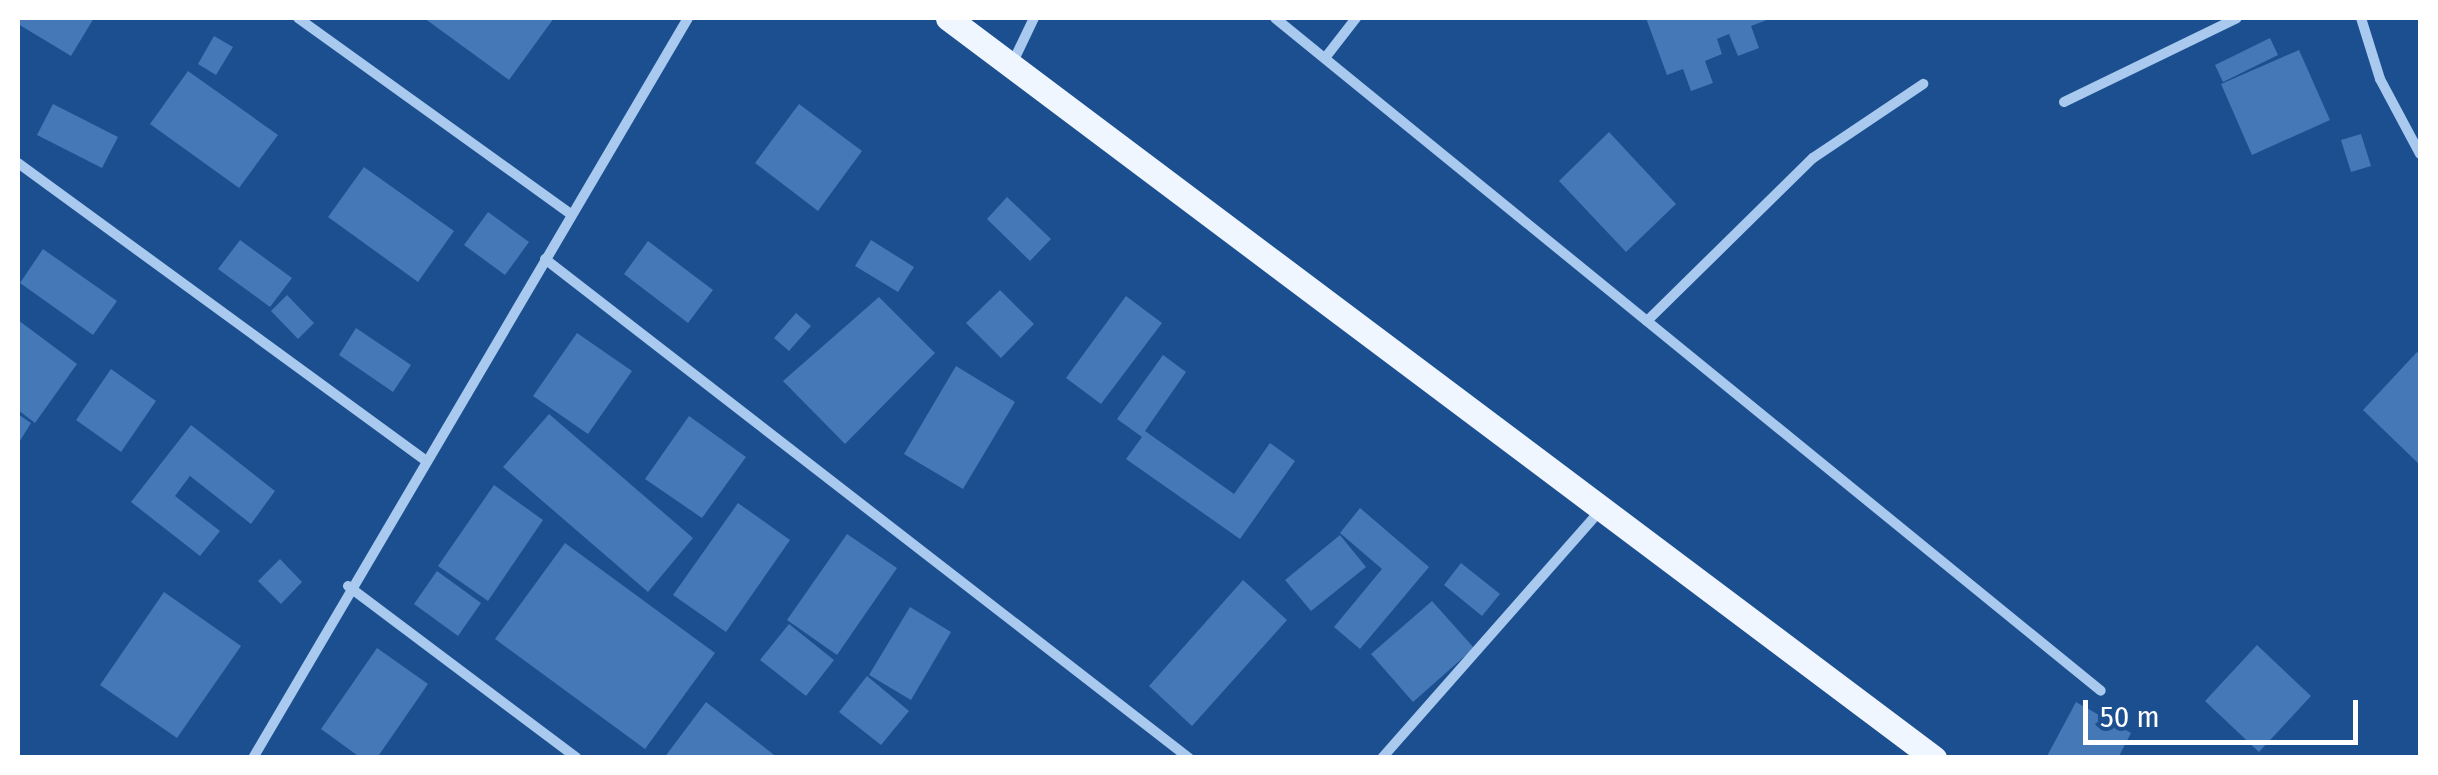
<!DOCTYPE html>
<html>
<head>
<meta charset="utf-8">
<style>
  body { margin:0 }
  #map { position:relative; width:2438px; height:775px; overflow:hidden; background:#1b4f8f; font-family:"Fira Sans Condensed",sans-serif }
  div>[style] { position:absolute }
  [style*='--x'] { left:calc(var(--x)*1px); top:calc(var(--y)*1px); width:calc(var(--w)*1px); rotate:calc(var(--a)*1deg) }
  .building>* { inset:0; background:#4478b7 }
  .street>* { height:10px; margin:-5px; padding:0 5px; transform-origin:5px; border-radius:5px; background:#a9c9ee }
  .primary>* { height:25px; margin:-12.5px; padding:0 12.5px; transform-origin:12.5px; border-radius:12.5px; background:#f0f6ff }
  span { translate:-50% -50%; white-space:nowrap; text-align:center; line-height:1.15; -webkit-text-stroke:8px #1b4f8f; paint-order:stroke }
  .frame { position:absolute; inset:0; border:20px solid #fff; pointer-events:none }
  .scale { position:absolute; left:2083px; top:700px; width:275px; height:45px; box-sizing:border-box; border:5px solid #fff; border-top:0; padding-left:12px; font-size:30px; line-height:35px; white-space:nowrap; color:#fff; -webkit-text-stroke:8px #1b4f8f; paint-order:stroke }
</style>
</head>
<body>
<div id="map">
  <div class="building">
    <div style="clip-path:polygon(18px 18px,94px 18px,71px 56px,18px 24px)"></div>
    <div style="clip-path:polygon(424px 18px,554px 18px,509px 80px)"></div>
    <div style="clip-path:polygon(1646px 18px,1772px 18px,1751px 26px,1759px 48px,1738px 56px,1729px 34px,1717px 39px,1722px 54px,1705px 61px,1713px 83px,1691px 91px,1683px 69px,1667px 75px)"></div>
    <div style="clip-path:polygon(214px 36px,233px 47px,216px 75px,198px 64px)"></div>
    <div style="clip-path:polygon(2270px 38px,2278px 55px,2223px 82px,2215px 65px)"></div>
    <div style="clip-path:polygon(2299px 50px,2330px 120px,2252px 155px,2221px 84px)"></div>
    <div style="clip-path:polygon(188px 71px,278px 135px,239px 188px,150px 124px)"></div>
    <div style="clip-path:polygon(53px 104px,118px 137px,102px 168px,37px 135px)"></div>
    <div style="clip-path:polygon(799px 104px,862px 151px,818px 211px,755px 163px)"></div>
    <div style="clip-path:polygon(1609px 132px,1676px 204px,1626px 252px,1559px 181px)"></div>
    <div style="clip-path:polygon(2361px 134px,2371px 166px,2351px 172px,2341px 140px)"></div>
    <div style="clip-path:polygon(364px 167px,454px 231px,418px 282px,328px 217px)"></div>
    <div style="clip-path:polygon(1007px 197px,1051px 239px,1030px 261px,987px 219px)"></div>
    <div style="clip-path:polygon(488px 212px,529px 242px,505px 275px,464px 245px)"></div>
    <div style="clip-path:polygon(240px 240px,292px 278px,270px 307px,218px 269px)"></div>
    <div style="clip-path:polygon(871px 240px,914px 267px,898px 292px,855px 266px)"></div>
    <div style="clip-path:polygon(648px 241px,713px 290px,688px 323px,624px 274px)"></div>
    <div style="clip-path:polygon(43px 249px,117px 301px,93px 335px,20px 283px)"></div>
    <div style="clip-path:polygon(1000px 290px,1034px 324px,1001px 358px,966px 323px)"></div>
    <div style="clip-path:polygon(287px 295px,314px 323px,298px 339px,271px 311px)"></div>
    <div style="clip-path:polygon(1126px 296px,1162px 323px,1101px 404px,1066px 378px)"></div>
    <div style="clip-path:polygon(879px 297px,935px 353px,845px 444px,783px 381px)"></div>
    <div style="clip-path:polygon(796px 313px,811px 326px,789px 351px,774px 338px)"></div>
    <div style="clip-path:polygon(18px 320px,77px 364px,35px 423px,18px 410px)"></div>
    <div style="clip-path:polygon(356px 328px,411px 365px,393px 392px,339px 355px)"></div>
    <div style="clip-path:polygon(577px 333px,632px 371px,588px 434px,533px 396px)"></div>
    <div style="clip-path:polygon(2417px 352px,2420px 355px,2420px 465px,2363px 410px)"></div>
    <div style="clip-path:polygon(1163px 355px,1186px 372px,1145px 431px,1234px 494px,1270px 443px,1295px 461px,1240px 539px,1126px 459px,1142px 437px,1117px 419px)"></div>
    <div style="clip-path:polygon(956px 366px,1015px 402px,963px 489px,904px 454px)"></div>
    <div style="clip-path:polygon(111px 369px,156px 401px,121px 452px,76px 420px)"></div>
    <div style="clip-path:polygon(18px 414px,31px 423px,18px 444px)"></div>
    <div style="clip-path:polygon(549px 414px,693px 538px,648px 592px,503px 467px)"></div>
    <div style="clip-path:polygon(689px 416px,746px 457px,702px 518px,645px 479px)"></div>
    <div style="clip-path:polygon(191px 425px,275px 491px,251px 524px,190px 476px,175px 496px,220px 531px,200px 556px,131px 502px)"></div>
    <div style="clip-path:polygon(494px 485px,543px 520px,488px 601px,438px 566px)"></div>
    <div style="clip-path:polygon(738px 503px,790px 540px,726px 632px,673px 595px)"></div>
    <div style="clip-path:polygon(1360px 508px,1429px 567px,1360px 649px,1334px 627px,1382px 569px,1340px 533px)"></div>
    <div style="clip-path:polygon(847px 534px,897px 568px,837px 655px,787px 620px)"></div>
    <div style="clip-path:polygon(1340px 535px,1366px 567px,1311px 611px,1285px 580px)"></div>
    <div style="clip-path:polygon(565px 543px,715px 653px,645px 749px,495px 639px)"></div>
    <div style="clip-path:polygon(280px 559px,302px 582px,281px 604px,258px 581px)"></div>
    <div style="clip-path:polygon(1461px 563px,1500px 594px,1482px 616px,1444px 585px)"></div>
    <div style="clip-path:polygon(437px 571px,481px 603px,458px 636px,414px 604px)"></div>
    <div style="clip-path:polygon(1243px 580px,1287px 620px,1192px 726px,1149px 686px)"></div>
    <div style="clip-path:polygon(164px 592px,241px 646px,177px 738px,100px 685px)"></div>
    <div style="clip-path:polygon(1432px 601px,1474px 648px,1413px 702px,1371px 654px)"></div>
    <div style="clip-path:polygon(910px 607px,951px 632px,911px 700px,869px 675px)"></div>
    <div style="clip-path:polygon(789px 624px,834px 660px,806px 696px,760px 660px)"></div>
    <div style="clip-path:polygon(2257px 645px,2311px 696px,2259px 752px,2205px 701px)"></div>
    <div style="clip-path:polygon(377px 648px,428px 684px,377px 758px,361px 758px,321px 729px)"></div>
    <div style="clip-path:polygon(867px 676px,909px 711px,881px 745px,839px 712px)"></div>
    <div style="clip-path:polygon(706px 702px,778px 758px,664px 758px)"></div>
    <div style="clip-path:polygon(2076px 702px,2131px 733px,2118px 758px,2046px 758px)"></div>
  </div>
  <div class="street">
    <div style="--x:298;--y:18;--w:336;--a:35.7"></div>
    <div style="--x:1275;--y:18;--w:1065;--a:39.17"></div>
    <div style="--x:2361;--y:18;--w:64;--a:72.7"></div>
    <div style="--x:2380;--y:79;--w:85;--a:61.9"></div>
    <div style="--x:1325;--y:58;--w:51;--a:-52.2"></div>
    <div style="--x:1011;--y:66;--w:53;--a:-64.4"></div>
    <div style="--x:2064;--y:102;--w:192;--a:-25.9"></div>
    <div style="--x:18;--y:163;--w:504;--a:36.12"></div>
    <div style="--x:545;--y:259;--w:815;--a:37.77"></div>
    <div style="--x:1647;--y:321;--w:233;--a:-44.5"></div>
    <div style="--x:1813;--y:158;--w:133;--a:-33.9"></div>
    <div style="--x:348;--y:586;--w:286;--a:36.9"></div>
    <div style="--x:253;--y:758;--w:858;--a:-59.55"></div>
    <div style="--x:1382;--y:758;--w:329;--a:-48.6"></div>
  </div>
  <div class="primary">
    <div style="--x:948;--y:18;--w:1233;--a:36.89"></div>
  </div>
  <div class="frame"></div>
  <div class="scale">50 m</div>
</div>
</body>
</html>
